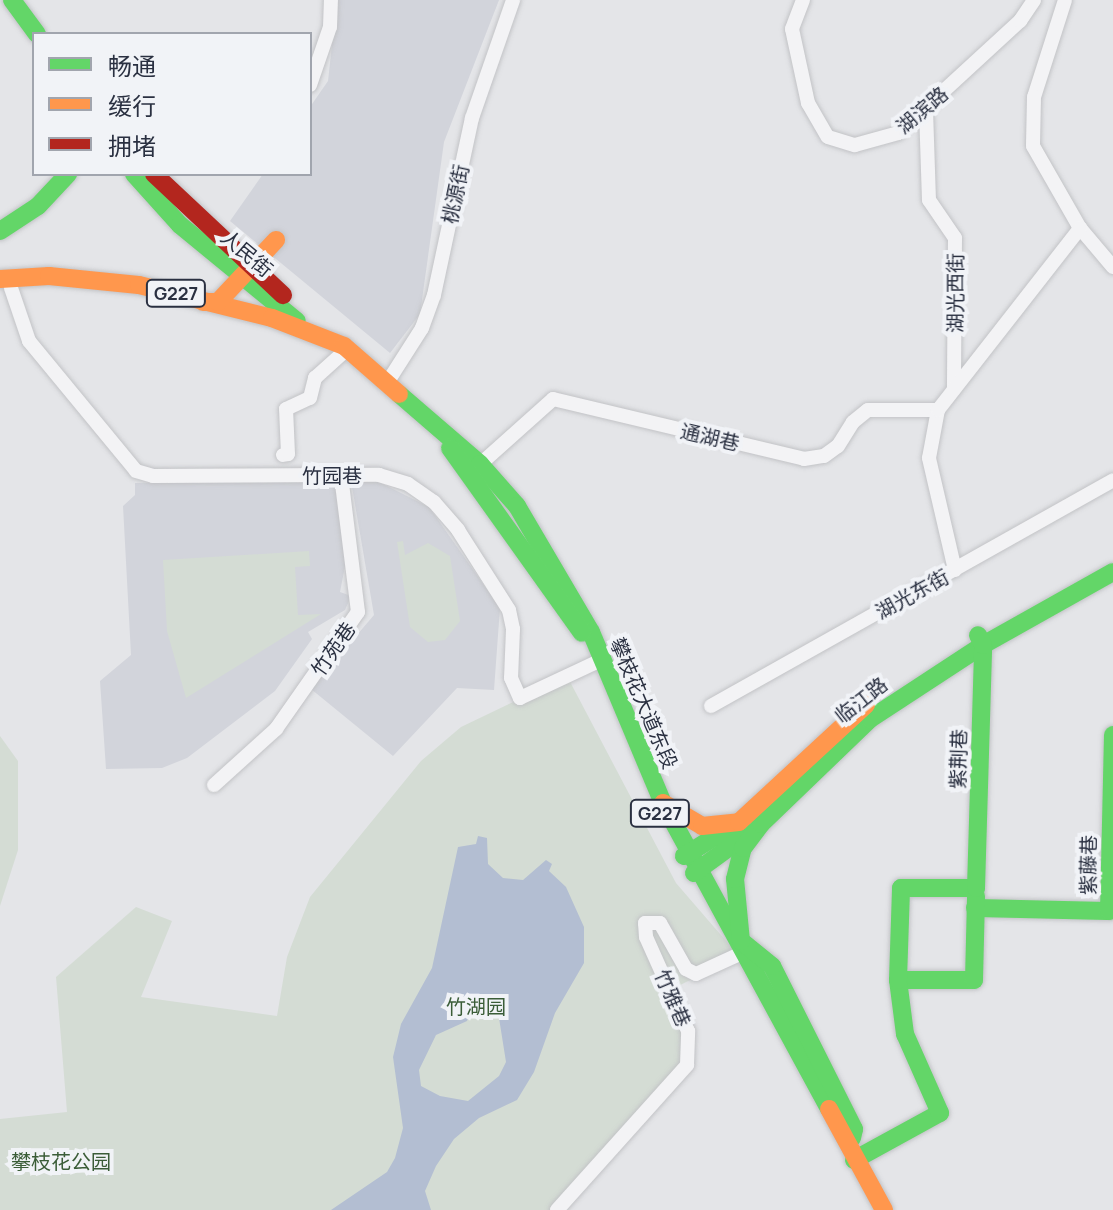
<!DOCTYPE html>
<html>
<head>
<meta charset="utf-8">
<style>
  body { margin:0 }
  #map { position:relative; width:1113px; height:1210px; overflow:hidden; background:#e4e5e8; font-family:Manrope,"Noto Sans SC",sans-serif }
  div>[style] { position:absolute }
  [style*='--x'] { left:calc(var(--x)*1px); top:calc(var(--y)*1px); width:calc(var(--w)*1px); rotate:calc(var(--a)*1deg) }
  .built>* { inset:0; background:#d2d4db }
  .green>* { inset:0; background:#d4dcd4 }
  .water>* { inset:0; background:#b3bed2 }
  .roads { filter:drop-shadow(0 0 2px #c2c3c6) drop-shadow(0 0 2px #c2c3c6) }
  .street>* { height:14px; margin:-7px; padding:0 7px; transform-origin:7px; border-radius:7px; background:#f3f3f5 }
  .fast>* { height:18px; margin:-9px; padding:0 9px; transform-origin:9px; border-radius:9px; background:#63d668 }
  .slow>* { height:18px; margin:-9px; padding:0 9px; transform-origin:9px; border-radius:9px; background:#ff974d }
  .jam>* { height:18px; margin:-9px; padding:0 9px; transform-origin:9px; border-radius:9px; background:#b3261e }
  span { translate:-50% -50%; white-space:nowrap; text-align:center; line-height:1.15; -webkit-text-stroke:8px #f1f3f7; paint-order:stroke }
  .shield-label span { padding:2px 6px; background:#f1f3f7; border:2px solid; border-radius:6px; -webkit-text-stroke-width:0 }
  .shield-label { font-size:18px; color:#2a3041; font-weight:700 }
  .street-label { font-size:20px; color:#2a3041 }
  .park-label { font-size:20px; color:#3b5d38 }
  .legend { position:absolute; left:32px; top:32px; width:280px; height:144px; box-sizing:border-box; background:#f1f3f7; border:2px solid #a1a5ae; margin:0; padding:10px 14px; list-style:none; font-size:24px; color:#2a3041 }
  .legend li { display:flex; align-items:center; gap:16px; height:40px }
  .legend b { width:40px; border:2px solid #a1a5ae }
</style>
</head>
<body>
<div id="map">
  <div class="built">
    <div style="clip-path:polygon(337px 0,499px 0,444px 142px,420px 314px,390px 353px,230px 221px,263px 174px,310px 174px,310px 107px,328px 81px)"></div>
    <div style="clip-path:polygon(334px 480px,346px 561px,340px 592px,351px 596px,345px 610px,308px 632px,312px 639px,275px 691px,187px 758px,162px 768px,106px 769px,100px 681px,131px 655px,123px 506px,135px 495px,135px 483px)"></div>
    <div style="clip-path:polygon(351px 481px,377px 481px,429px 507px,500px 608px,494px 690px,457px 688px,393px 756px,311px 689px,374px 615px)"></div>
  </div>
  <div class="green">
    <div style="clip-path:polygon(403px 541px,405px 555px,428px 543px,450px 556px,460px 621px,445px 640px,428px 642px,410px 627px,397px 542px)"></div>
    <div style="clip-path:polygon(309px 551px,310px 566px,295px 567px,298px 615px,321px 614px,186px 698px,167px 631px,163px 560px)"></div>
    <div style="clip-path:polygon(567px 676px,676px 883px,739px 956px,670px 990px,688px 1031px,687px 1065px,557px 1210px,0 1210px,0 1119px,67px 1112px,56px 977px,136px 907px,172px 921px,141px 997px,277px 1016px,287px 957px,310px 897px,421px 761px,461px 727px)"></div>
    <div style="clip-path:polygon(0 736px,18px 761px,18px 850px,0 906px)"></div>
  </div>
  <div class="water">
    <div style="clip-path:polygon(evenodd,478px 836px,487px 838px,488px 864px,503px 878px,523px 880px,546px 860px,552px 864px,549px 871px,566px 887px,584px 927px,584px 963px,555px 1013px,534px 1072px,517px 1100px,479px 1118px,454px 1139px,436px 1166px,425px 1191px,431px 1210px,331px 1210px,387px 1172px,395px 1158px,403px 1128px,393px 1057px,401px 1024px,432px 968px,458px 847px,476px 844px,478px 836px,472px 1008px,499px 1018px,506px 1062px,499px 1076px,468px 1101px,440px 1096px,421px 1086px,419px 1070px,436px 1035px,467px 1021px,472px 1008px)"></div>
  </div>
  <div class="roads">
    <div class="street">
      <div style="--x:803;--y:0;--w:31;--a:111"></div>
      <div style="--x:792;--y:29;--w:76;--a:77.8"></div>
      <div style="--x:808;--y:103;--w:39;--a:60"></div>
      <div style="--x:828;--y:137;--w:28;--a:17"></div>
      <div style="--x:855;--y:145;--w:45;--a:-15.6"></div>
      <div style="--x:898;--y:133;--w:166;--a:-42.6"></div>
      <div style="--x:1020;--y:21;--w:25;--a:-56"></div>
      <div style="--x:1065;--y:0;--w:102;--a:107.7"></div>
      <div style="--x:1034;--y:97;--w:49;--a:91.2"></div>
      <div style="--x:1033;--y:146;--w:95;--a:60.2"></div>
      <div style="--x:1080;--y:228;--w:51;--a:49.8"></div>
      <div style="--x:310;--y:85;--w:61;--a:-71"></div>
      <div style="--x:330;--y:27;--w:27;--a:-88"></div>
      <div style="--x:926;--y:110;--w:90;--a:88.1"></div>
      <div style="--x:929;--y:200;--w:46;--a:55.6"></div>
      <div style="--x:955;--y:238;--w:151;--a:90.4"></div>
      <div style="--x:11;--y:288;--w:56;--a:71.2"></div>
      <div style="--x:29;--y:341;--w:168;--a:50.5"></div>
      <div style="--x:136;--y:471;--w:18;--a:16"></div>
      <div style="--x:153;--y:476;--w:226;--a:-0.3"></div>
      <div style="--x:379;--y:475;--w:30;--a:17"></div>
      <div style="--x:408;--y:484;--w:32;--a:35"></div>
      <div style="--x:434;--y:502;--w:37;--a:49"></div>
      <div style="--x:458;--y:530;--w:95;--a:57.5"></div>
      <div style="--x:509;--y:610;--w:19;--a:78"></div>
      <div style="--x:513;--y:629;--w:49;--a:92.3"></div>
      <div style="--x:511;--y:678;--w:22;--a:66"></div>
      <div style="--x:520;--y:698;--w:89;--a:-25.1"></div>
      <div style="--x:387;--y:383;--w:65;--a:-57.5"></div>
      <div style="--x:422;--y:328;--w:35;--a:-70"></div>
      <div style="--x:434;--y:295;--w:181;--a:-77.9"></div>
      <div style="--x:472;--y:118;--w:125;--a:-70.8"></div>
      <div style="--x:283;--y:455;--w:5;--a:-11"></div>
      <div style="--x:288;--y:454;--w:45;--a:-92.5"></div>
      <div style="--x:286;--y:409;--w:26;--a:-25"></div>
      <div style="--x:310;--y:398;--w:21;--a:-76"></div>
      <div style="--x:315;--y:378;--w:36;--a:-42"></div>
      <div style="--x:486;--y:459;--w:90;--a:-41.8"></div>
      <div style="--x:553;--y:399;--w:258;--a:13.4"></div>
      <div style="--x:804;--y:459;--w:20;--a:-9"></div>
      <div style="--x:824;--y:456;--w:17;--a:-36"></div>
      <div style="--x:838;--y:446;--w:28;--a:-58"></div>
      <div style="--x:853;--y:422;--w:19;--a:-39"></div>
      <div style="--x:868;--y:410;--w:70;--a:0"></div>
      <div style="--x:955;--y:570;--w:115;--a:-103.1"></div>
      <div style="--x:929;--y:458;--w:49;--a:-79.4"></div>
      <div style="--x:938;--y:410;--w:231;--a:-52"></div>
      <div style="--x:711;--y:706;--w:461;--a:-29.3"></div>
      <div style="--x:214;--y:785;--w:84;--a:-42.1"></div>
      <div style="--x:276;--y:729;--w:143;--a:-55"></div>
      <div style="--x:358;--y:612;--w:138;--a:-97.1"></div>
      <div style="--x:557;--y:1210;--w:195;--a:-48.1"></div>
      <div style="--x:687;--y:1065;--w:34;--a:-88"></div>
      <div style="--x:688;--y:1031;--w:103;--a:-114.1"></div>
      <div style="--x:646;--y:937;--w:14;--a:-94"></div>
      <div style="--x:645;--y:923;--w:15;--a:0"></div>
      <div style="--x:660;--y:923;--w:53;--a:60.5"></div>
      <div style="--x:686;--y:969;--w:11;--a:27"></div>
      <div style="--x:696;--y:974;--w:55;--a:-24.7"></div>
    </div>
    <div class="fast">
      <div style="--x:12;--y:0;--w:42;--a:53.7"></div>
      <div style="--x:134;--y:174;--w:69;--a:48"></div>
      <div style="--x:180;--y:225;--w:151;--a:39.4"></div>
      <div style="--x:0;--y:231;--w:45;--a:-33.3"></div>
      <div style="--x:38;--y:206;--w:44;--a:-46.8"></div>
      <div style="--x:399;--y:394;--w:107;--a:40.8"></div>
      <div style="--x:480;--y:464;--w:56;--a:48.6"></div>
      <div style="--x:517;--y:506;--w:146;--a:59.6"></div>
      <div style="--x:591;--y:632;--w:186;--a:67.2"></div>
      <div style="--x:663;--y:803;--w:348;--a:61.5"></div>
      <div style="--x:450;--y:448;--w:227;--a:54.5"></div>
      <div style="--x:684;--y:856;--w:57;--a:-32"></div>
      <div style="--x:694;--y:873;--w:68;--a:-36"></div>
      <div style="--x:975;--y:908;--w:134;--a:1.3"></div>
      <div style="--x:1109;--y:911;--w:176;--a:-88.7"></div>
      <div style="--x:898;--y:980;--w:76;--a:0"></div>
      <div style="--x:974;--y:980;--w:84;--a:-88.6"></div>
      <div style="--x:852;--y:1138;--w:9;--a:-77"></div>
      <div style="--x:854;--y:1129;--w:182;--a:-116.7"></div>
      <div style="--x:772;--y:966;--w:40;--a:-141"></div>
      <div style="--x:741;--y:941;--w:62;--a:-95.5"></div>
      <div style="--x:735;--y:879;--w:32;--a:-76"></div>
      <div style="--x:743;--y:848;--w:30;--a:-53"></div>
      <div style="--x:761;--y:824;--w:151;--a:-43.9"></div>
      <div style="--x:870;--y:719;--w:135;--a:-33.2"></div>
      <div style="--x:983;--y:645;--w:149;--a:-29.3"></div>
      <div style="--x:854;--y:1160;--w:98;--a:-28.7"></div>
      <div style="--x:940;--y:1113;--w:86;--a:-113.9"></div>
      <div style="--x:905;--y:1034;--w:54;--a:-97.4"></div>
      <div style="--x:898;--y:980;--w:92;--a:-88.1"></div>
      <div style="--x:901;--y:888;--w:75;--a:0"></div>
      <div style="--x:976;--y:888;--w:243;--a:-88.3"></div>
      <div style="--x:983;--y:645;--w:11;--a:-117"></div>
    </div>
    <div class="slow">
      <div style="--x:0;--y:279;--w:49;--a:-3.5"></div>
      <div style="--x:49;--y:276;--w:90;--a:5.7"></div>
      <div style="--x:139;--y:285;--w:137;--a:13.9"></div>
      <div style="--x:272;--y:318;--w:77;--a:21.3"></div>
      <div style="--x:344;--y:346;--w:73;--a:41.1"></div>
      <div style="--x:203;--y:302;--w:15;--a:0"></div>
      <div style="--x:218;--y:302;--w:85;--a:-46.9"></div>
      <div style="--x:663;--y:803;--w:45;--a:30.5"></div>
      <div style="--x:702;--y:826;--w:37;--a:-6"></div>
      <div style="--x:739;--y:822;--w:173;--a:-42.7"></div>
      <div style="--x:829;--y:1109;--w:115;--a:61.4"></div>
    </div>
    <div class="jam">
      <div style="--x:154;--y:174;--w:177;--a:43.2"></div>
    </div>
  </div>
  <div class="shield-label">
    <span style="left:176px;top:293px">G227</span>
    <span style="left:660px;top:813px">G227</span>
  </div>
  <div class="street-label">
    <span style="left:922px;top:110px;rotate:-40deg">湖滨路</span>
    <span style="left:455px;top:194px;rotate:-78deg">桃源街</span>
    <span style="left:247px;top:253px;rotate:40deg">人民街</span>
    <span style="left:955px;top:293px;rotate:-90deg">湖光西街</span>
    <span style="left:710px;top:437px;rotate:13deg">通湖巷</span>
    <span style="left:332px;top:475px">竹园巷</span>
    <span style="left:912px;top:594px;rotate:-29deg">湖光东街</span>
    <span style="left:333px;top:649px;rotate:-55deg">竹苑巷</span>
    <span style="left:861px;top:700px;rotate:-38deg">临江路</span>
    <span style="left:644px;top:703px;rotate:67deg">攀枝花大道东段</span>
    <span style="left:958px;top:759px;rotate:-88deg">紫荆巷</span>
    <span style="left:1088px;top:865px;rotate:-89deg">紫藤巷</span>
    <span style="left:673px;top:998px;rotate:67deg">竹雅巷</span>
  </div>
  <div class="park-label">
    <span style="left:476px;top:1006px">竹湖园</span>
    <span style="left:61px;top:1161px">攀枝花公园</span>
  </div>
  <ul class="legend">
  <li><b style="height:10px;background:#63d668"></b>畅通</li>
  <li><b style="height:10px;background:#ff974d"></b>缓行</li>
  <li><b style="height:10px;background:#b3261e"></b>拥堵</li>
  </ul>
</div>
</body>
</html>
